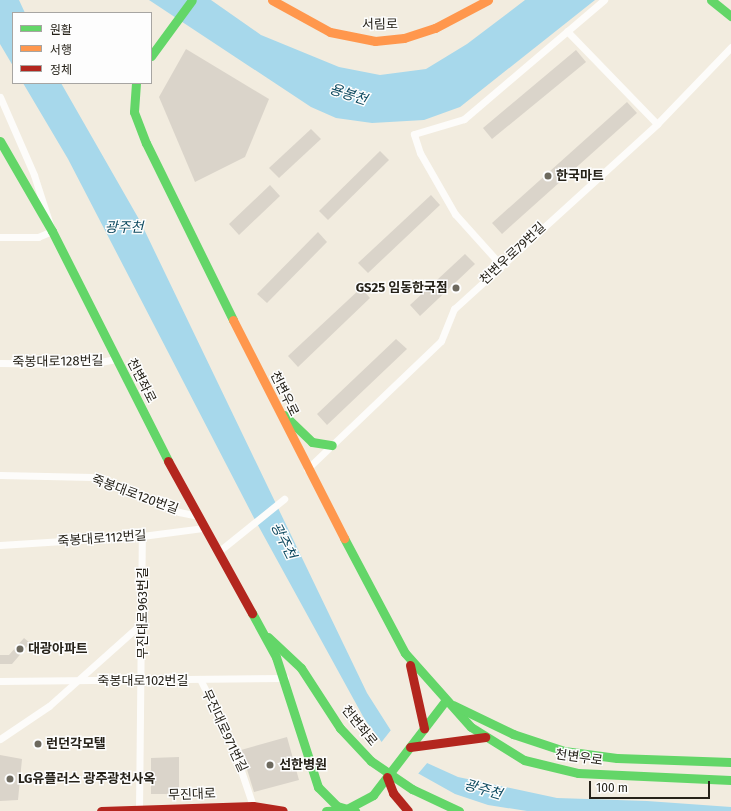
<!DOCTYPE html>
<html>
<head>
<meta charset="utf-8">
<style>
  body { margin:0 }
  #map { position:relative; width:731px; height:811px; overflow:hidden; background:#f2ecdf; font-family:"Fira Sans","Noto Sans KR",sans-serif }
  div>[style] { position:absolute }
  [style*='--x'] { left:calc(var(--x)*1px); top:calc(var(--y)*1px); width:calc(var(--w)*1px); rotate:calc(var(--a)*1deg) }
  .water>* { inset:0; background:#a7d8eb }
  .pier>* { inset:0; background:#f2ecdf }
  .building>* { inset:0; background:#dad4ca }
  .street>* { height:7px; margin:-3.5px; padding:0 3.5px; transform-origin:3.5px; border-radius:3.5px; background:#fdfcfa }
  .fast>* { height:9px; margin:-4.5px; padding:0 4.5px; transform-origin:4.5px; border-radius:4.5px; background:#63d668 }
  .slow>* { height:9px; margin:-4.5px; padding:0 4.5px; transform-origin:4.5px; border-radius:4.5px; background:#ff974d }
  .jam>* { height:9px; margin:-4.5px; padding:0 4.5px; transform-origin:4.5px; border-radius:4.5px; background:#b3261e }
  .dots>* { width:11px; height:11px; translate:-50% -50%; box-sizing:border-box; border:2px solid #fdfdfd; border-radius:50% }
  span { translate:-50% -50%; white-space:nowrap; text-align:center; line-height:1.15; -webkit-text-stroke:3px #fdfdfd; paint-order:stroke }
  .street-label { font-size:13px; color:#262219 }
  .poi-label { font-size:13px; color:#262219; font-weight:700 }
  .left { translate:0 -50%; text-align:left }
  .right { translate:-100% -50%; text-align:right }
  .water-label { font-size:14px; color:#0e4a60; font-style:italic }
  .legend { position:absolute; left:12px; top:12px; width:140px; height:72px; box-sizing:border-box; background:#fdfdfd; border:1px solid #a7a5a2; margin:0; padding:5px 7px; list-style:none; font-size:12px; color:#262219 }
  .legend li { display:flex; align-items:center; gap:8px; height:20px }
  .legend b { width:20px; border:1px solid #a7a5a2 }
  .scale { position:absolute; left:589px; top:781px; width:121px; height:18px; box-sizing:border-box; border:2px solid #262219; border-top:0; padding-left:5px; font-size:12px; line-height:14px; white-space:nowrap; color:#262219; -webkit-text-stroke:3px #fdfdfd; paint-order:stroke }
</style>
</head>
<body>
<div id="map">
  <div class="water">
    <div style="clip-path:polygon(0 0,19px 0,25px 13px,13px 13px,13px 66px,0 44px)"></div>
    <div style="clip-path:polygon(149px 0,211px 0,261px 35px,339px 67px,380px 75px,426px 69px,467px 44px,525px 0,595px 0,460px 107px,424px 120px,372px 123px,336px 118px,311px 107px)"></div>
    <div style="clip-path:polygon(23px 83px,61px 83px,140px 221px,367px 693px,402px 748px,416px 758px,458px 777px,557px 798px,647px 801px,731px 807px,731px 811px,527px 811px,488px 805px,455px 794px,396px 761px,365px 720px,254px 518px,68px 159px)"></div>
  </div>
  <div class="pier">
    <div style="clip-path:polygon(391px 730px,403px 746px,428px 762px,417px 775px,395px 762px,380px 744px)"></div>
  </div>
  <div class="building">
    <div style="clip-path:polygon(186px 49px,269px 99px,245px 157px,195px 182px,159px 97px)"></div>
    <div style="clip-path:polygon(576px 50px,586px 62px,492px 139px,483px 128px)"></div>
    <div style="clip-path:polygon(627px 102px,637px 113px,502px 234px,492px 223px)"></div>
    <div style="clip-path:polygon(311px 129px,321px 139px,279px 178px,269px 168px)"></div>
    <div style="clip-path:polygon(380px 151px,389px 160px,328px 220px,319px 211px)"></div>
    <div style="clip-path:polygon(270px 185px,280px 196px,239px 235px,229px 224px)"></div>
    <div style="clip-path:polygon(431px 195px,440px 205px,368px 273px,358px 263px)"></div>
    <div style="clip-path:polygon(318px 232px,327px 242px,267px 303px,257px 294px)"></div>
    <div style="clip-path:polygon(465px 254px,475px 264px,420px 316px,410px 305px)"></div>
    <div style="clip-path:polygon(361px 288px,370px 298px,298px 367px,288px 356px)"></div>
    <div style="clip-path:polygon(396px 339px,407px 349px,327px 425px,317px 414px)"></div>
    <div style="clip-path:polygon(24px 638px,30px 643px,12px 664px,0 664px,0 655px,9px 655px)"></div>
    <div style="clip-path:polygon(287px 737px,299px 780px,254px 792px,241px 750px)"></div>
    <div style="clip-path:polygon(0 755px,22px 759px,18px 800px,0 801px)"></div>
    <div style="clip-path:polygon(179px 757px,179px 794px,151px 794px,151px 758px)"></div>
  </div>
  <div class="street">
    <div style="--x:567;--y:31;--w:129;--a:45.9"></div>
    <div style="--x:0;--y:97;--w:85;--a:66.4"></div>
    <div style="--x:34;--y:175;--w:59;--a:72.2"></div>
    <div style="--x:52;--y:231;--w:15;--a:157"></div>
    <div style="--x:38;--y:237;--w:38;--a:180"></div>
    <div style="--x:500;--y:264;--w:67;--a:-132"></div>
    <div style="--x:455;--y:214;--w:70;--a:-119.8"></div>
    <div style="--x:420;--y:153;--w:20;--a:-108"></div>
    <div style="--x:414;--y:134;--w:52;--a:-16.7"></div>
    <div style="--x:464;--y:119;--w:184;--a:-40.4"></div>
    <div style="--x:0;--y:363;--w:90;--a:0.6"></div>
    <div style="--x:90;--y:364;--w:25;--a:-11"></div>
    <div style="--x:307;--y:469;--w:185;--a:-43.7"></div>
    <div style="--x:441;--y:341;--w:35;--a:-68"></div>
    <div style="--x:454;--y:309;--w:275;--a:-42.3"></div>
    <div style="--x:657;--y:124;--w:107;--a:-46.1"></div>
    <div style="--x:0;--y:475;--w:92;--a:1.2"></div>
    <div style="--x:92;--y:477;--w:94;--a:21.9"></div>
    <div style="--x:179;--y:512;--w:19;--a:12"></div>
    <div style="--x:0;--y:545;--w:142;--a:-3.6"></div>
    <div style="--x:142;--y:536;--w:63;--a:-7.4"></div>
    <div style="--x:218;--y:552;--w:85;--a:-38.8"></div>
    <div style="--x:0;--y:681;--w:285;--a:-0.6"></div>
    <div style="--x:201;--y:681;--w:67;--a:63.4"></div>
    <div style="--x:231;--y:741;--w:69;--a:71.3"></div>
    <div style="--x:0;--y:739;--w:59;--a:-34"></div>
    <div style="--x:49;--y:706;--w:126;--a:-41.8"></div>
    <div style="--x:139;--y:810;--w:274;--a:-89.4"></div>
  </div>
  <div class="fast">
    <div style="--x:711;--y:0;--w:26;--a:39"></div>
    <div style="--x:151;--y:56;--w:69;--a:-53.8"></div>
    <div style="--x:136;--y:83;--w:29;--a:94"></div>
    <div style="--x:134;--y:112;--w:33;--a:69"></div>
    <div style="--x:146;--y:143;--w:197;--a:63.8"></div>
    <div style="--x:0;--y:141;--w:104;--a:60"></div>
    <div style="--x:52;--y:231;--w:258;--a:63.2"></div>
    <div style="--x:284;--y:415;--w:39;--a:44"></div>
    <div style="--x:312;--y:442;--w:20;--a:9"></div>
    <div style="--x:344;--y:538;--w:130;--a:62.1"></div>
    <div style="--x:405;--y:653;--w:99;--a:48.3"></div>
    <div style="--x:471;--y:727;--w:62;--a:31.9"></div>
    <div style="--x:524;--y:760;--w:56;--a:13.5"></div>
    <div style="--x:578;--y:773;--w:153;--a:2.6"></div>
    <div style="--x:252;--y:613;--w:50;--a:61.4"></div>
    <div style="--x:276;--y:657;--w:137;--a:72.1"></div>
    <div style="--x:318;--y:787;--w:27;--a:45"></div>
    <div style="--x:337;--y:806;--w:19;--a:16"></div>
    <div style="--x:268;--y:637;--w:45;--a:43.2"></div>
    <div style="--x:301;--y:668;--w:72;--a:57"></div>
    <div style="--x:340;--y:728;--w:45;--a:46.8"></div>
    <div style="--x:371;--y:761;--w:50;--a:34.3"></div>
    <div style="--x:412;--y:789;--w:52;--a:25.1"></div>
    <div style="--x:453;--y:705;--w:67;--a:25.8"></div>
    <div style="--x:513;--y:734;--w:54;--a:18.4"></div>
    <div style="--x:564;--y:751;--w:53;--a:7.5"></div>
    <div style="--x:617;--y:758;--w:114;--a:2"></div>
    <div style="--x:326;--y:811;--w:19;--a:-3"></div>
    <div style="--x:345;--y:810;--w:32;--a:-28"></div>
    <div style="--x:373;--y:795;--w:118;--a:-52.5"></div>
  </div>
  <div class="slow">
    <div style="--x:272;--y:0;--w:66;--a:28.9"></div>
    <div style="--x:330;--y:32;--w:46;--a:11.3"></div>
    <div style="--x:375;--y:41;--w:29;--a:-6"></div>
    <div style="--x:404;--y:38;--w:33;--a:-18"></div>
    <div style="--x:435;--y:28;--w:60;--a:-27.8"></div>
    <div style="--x:233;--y:320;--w:245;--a:63"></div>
  </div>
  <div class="jam">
    <div style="--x:168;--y:461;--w:174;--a:61.1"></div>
    <div style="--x:410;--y:665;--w:65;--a:77.5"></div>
    <div style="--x:410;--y:747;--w:76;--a:-7.6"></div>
    <div style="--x:387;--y:777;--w:17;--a:69"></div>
    <div style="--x:393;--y:793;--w:23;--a:50"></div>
    <div style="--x:101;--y:811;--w:152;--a:-1.9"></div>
    <div style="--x:253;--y:806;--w:30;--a:9"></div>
  </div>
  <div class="dots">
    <div style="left:548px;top:176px;background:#6d695e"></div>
    <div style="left:456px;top:288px;background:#6d695e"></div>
    <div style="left:20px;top:649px;background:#6d695e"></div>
    <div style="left:38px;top:744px;background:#6d695e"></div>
    <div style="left:270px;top:765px;background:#6d695e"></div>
    <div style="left:10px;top:779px;background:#6d695e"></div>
  </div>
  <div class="street-label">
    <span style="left:380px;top:25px;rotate:-1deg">서림로</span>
    <span style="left:513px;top:254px;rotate:-43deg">천변우로79번길</span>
    <span style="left:58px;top:362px;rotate:-1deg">죽봉대로128번길</span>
    <span style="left:141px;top:381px;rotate:63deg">천변좌로</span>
    <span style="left:284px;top:394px;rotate:64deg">천변우로</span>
    <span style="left:135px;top:495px;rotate:20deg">죽봉대로120번길</span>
    <span style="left:102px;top:539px;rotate:-4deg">죽봉대로112번길</span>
    <span style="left:143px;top:613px;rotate:-90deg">무진대로963번길</span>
    <span style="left:143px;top:681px">죽봉대로102번길</span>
    <span style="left:359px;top:726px;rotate:51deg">천변좌로</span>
    <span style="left:224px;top:731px;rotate:65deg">무진대로971번길</span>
    <span style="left:579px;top:758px;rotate:8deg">천변우로</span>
    <span style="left:192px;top:795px;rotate:-2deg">무진대로</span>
  </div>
  <div class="poi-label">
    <span class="left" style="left:556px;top:176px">한국마트</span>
    <span class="right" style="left:448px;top:288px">GS25 임동한국점</span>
    <span class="left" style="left:28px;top:649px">대광아파트</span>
    <span class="left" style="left:46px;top:744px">런던각모텔</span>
    <span class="left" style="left:279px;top:765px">선한병원</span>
    <span class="left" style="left:18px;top:779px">LG유플러스 광주광천사옥</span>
  </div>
  <div class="water-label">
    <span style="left:348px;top:95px;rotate:18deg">용봉천</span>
    <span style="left:124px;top:228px">광주천</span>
    <span style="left:283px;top:541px;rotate:63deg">광주천</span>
    <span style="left:483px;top:790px;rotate:16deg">광주천</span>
  </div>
  <ul class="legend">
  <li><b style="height:5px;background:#63d668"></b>원활</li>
  <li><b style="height:5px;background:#ff974d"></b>서행</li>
  <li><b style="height:5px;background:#b3261e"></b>정체</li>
  </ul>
  <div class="scale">100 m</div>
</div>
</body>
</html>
